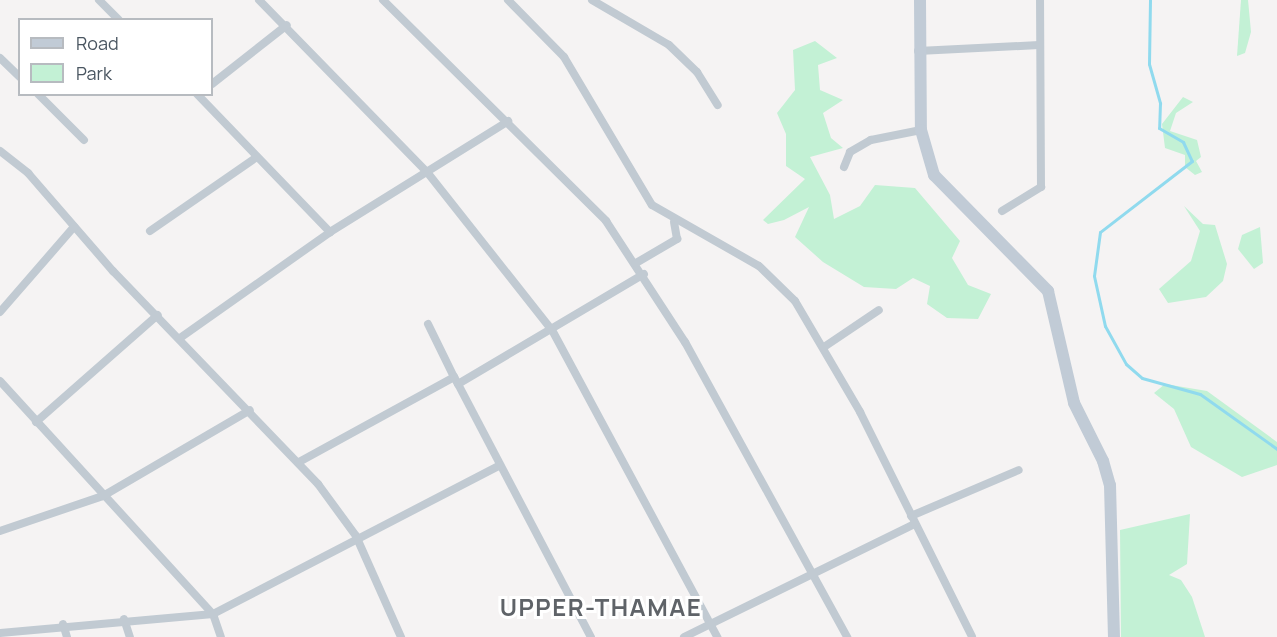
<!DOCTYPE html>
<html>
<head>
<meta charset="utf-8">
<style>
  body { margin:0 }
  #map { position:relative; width:1277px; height:637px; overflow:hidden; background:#f5f3f3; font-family:Manrope,sans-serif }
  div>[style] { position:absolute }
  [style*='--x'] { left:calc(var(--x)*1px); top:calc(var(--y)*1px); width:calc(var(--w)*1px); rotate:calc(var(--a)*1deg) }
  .green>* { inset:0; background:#c3f1d5 }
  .stream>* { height:3px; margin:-1.5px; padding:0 1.5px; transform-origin:1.5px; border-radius:1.5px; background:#90daee }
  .street>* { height:8px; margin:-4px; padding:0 4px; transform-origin:4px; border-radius:4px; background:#c1cad2 }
  .secondary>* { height:12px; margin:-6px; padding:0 6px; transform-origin:6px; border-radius:6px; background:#c1cbd6 }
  span { translate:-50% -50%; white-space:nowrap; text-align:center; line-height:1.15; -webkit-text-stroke:6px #fff; paint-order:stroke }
  .district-label { font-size:24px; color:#5f6368; font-weight:700; letter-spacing:1.5px }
  .legend { position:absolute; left:18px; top:18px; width:195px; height:78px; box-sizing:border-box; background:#fff; border:2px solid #b7bbc0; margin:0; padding:8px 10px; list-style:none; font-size:18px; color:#4a5661 }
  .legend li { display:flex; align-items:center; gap:12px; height:30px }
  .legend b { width:30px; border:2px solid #b7bbc0 }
</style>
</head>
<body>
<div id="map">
  <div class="green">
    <div style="clip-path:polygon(1241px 0,1248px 0,1251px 32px,1245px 53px,1237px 56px)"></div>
    <div style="clip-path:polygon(815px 41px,837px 58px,818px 65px,820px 90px,843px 100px,823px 113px,831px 138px,843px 148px,810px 157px,830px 195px,834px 219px,860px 206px,875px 185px,915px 188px,960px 241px,952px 258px,968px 285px,991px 294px,978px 319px,947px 318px,927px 304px,930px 286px,913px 278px,896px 289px,864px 287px,823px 262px,795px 237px,809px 207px,784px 220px,768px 224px,763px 220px,805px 179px,786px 166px,786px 134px,777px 113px,795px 90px,793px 50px)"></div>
    <div style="clip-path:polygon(1183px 97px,1193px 102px,1176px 113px,1170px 131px,1197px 140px,1201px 157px,1196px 161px,1202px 172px,1195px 175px,1185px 167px,1185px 155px,1165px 148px,1162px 124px)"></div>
    <div style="clip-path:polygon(1184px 206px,1203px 224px,1215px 225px,1227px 264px,1223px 281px,1206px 297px,1168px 303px,1159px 289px,1191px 261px,1200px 231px)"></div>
    <div style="clip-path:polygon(1260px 227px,1263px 263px,1254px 269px,1238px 249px,1242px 235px)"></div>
    <div style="clip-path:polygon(1165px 384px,1207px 391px,1277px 442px,1277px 465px,1242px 477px,1191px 447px,1174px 409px,1154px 393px)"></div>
    <div style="clip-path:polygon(1190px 514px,1187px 564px,1169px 575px,1181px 580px,1192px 597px,1205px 637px,1121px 637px,1120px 530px)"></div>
  </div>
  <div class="stream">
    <div style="--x:1150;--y:0;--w:64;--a:90.9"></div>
    <div style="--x:1149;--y:64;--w:41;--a:74.2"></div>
    <div style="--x:1160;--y:103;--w:25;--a:92"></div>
    <div style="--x:1159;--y:128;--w:28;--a:30"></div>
    <div style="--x:1183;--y:142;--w:21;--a:65"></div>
    <div style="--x:1192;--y:161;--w:116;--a:142.3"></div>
    <div style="--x:1100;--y:232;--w:44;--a:97.8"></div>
    <div style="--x:1094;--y:276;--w:51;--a:77.6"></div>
    <div style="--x:1105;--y:326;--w:43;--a:61.1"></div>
    <div style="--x:1126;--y:364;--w:21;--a:41"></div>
    <div style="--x:1142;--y:378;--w:60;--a:15.4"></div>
    <div style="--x:1200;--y:394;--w:95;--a:35.5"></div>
  </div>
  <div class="street">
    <div style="--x:99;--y:0;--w:28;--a:45"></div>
    <div style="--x:259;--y:0;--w:240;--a:45.7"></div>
    <div style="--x:427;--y:172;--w:201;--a:51.7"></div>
    <div style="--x:552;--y:330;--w:349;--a:61.7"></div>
    <div style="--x:383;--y:0;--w:314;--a:44.7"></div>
    <div style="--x:606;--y:221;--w:145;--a:56.9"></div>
    <div style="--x:685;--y:342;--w:337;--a:61.2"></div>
    <div style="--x:508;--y:0;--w:80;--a:45.5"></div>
    <div style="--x:564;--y:57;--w:172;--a:59.3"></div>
    <div style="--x:652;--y:205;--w:123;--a:29.7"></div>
    <div style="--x:759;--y:266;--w:50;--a:44.2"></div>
    <div style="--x:795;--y:301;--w:129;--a:59.6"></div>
    <div style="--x:860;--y:412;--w:251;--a:63.5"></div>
    <div style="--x:592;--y:0;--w:89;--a:30.3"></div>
    <div style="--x:669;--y:45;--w:39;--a:44"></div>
    <div style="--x:697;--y:72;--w:39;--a:58"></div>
    <div style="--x:918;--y:51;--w:121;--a:-2.8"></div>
    <div style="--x:0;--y:58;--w:28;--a:44"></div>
    <div style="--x:212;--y:84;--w:95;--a:-38.2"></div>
    <div style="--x:38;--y:94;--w:65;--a:45"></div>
    <div style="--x:197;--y:94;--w:192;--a:46.1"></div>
    <div style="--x:0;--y:151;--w:36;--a:38"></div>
    <div style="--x:28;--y:173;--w:130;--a:49.1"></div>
    <div style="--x:113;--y:271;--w:296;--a:46.1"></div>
    <div style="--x:318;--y:484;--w:64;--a:53.8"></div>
    <div style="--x:356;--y:536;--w:111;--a:66"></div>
    <div style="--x:844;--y:167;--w:16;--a:-68"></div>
    <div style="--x:850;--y:152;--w:24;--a:-30"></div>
    <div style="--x:871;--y:140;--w:51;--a:-11.3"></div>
    <div style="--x:1002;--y:211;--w:46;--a:-31.6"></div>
    <div style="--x:1041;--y:187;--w:187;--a:-90.3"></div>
    <div style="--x:150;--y:231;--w:130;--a:-34.7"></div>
    <div style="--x:636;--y:263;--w:48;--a:-30.3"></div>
    <div style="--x:677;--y:239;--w:17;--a:-100"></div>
    <div style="--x:0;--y:312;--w:113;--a:-49"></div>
    <div style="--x:428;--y:324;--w:59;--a:63.9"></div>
    <div style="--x:180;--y:338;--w:184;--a:-35.2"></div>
    <div style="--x:330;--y:232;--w:210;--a:-31.9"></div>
    <div style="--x:824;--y:347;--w:66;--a:-33.9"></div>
    <div style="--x:0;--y:381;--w:316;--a:47.6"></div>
    <div style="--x:213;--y:614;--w:24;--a:71"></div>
    <div style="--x:458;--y:384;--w:286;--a:62.3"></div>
    <div style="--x:36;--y:422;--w:162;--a:-41.3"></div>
    <div style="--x:299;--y:462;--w:177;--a:-28.7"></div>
    <div style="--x:454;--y:377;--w:8;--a:60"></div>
    <div style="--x:458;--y:384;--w:216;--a:-30.6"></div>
    <div style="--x:911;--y:516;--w:117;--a:-23.1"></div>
    <div style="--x:0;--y:531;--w:109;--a:-18.8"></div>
    <div style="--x:103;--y:496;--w:170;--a:-30.3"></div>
    <div style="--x:124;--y:619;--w:19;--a:72"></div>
    <div style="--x:63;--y:624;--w:14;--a:73"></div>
    <div style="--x:0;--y:633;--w:214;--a:-5.1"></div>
    <div style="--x:213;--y:614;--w:323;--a:-27.4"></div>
    <div style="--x:684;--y:637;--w:257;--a:-26.1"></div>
  </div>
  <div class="secondary">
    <div style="--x:920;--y:0;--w:130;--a:89.6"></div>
    <div style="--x:921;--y:130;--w:47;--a:73.9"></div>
    <div style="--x:934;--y:175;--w:163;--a:45.5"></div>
    <div style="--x:1048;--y:291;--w:115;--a:76.9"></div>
    <div style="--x:1074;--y:403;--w:65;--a:63.4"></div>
    <div style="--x:1103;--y:461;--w:25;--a:74"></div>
    <div style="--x:1110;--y:485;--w:152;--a:88.5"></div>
  </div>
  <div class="district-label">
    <span style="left:601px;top:607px">UPPER-THAMAE</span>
  </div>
  <ul class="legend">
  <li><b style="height:8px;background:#c1cbd6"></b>Road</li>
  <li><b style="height:16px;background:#c3f1d5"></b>Park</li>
  </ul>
</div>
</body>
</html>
